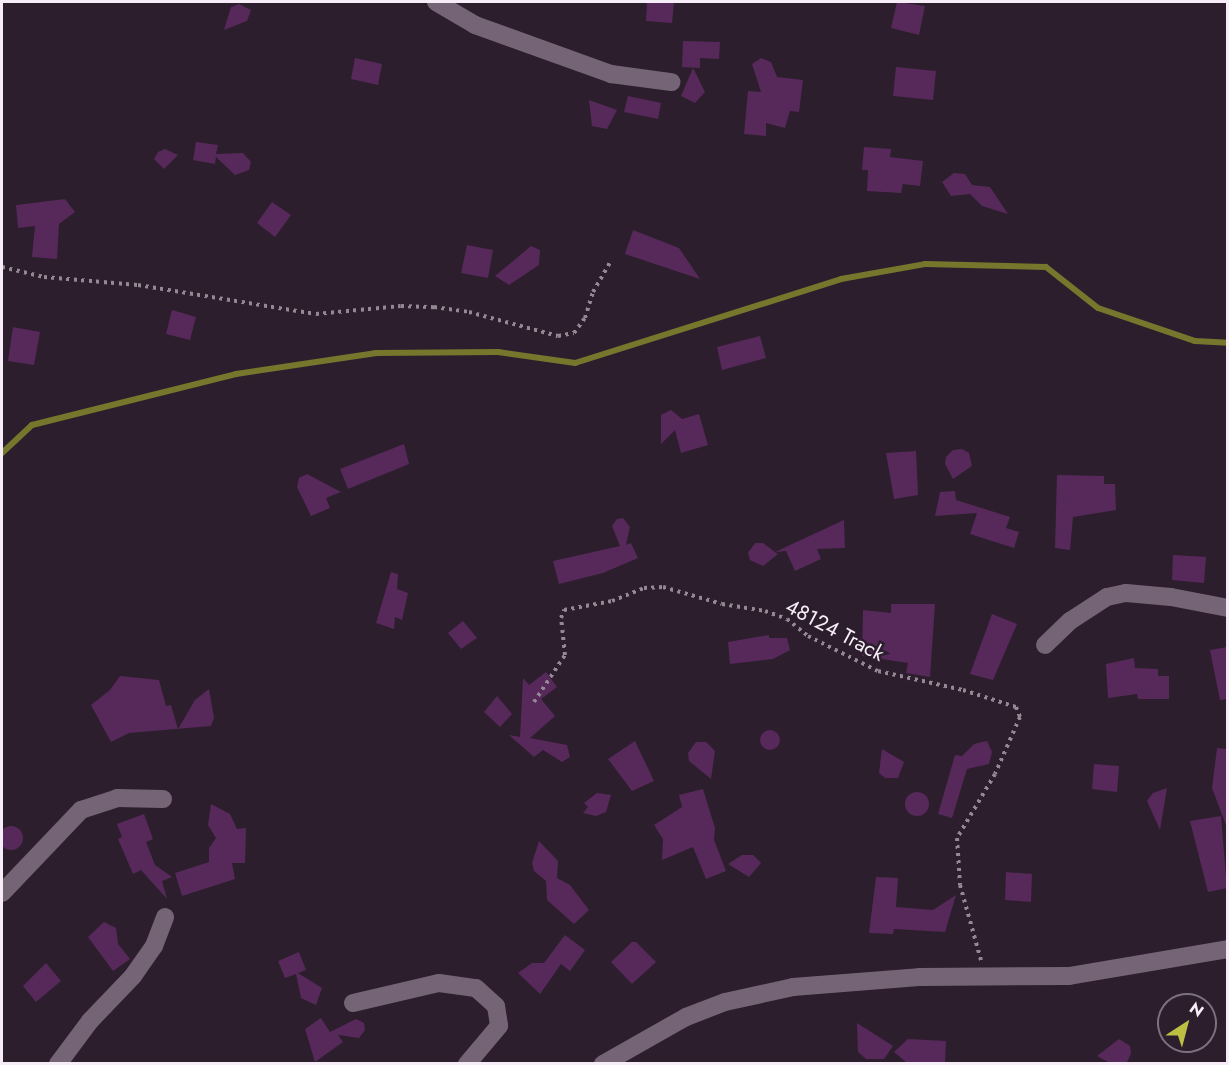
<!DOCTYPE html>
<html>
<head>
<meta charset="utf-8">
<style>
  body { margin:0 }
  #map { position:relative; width:1229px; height:1065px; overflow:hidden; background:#2c1e2d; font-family:Jost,sans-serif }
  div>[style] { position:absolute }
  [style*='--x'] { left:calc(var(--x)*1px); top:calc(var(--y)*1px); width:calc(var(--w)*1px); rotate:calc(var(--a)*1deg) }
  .stream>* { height:6px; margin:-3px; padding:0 3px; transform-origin:3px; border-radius:3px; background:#76772c }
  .building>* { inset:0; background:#56295a }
  .round { border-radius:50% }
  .path>* { height:4px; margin-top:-2px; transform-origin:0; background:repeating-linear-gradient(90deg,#948895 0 3px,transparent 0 7.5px) }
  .minor>* { height:18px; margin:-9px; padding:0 9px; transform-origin:9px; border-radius:9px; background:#756476 }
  span { translate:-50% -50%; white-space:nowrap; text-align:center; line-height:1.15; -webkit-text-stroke:5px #2c1e2d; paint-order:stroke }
  .street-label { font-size:21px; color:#f7edf8 }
  .frame { position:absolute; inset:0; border:3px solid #f7edf8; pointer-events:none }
  .north { position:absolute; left:1157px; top:993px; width:60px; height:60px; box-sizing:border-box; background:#2c1e2d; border:2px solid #7d717e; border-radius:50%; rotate:36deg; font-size:16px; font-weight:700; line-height:24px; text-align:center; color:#f7edf8 }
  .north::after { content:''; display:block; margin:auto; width:21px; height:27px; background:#bdbf43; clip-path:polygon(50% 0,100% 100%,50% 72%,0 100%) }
</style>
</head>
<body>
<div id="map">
  <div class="stream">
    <div style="--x:2;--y:453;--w:41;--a:-43"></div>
    <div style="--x:32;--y:425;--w:210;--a:-14"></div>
    <div style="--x:236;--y:374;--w:142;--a:-8.5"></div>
    <div style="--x:376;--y:353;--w:122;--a:-0.5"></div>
    <div style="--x:498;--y:352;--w:78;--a:8.1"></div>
    <div style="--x:575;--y:363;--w:279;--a:-17.5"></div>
    <div style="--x:841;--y:279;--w:85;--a:-10.1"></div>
    <div style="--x:925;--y:264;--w:121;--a:1.4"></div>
    <div style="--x:1046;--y:267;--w:66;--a:38.3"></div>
    <div style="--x:1098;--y:308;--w:102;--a:18.8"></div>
    <div style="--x:1195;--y:341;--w:33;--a:3"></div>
  </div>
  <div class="building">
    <div style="clip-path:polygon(647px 2px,674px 2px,672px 23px,646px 21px)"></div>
    <div style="clip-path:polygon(897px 2px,925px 6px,919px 35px,891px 28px)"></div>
    <div style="clip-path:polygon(239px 4px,251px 10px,247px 21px,224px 30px,231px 7px)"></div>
    <div style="clip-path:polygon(683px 41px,720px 42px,719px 59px,700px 58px,700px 68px,682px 67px)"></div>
    <div style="clip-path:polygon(355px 58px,382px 64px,378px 85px,351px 79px)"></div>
    <div style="clip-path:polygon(761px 58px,771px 62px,777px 77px,803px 80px,799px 112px,790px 111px,785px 128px,766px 123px,766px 136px,744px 134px,748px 91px,761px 92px,752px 64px)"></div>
    <div style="clip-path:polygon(896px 67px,936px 71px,933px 100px,893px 96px)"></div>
    <div style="clip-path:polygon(693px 68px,705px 92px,695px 103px,681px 96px)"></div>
    <div style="clip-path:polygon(628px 96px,661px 103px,658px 119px,624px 112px)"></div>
    <div style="clip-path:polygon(589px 100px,617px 110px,607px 129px,592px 126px)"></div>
    <div style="clip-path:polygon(196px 142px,218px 145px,216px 154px,243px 153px,251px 162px,249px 170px,235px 175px,216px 157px,215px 164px,193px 160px)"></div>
    <div style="clip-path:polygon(864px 147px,891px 149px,890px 157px,923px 161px,920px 186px,903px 184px,901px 193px,867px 191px,868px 170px,862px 170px)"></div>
    <div style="clip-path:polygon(165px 149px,178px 155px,164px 169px,154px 159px,158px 152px)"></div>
    <div style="clip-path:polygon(954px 173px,965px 174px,972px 185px,990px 187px,1008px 214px,982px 206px,970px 194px,951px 196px,942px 182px)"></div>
    <div style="clip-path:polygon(65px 199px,75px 212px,59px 224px,57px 259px,32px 257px,35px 226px,18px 228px,16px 205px)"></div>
    <div style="clip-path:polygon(272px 202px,291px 215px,275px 237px,257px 223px)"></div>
    <div style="clip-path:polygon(633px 230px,679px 248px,700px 279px,625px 254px)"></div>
    <div style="clip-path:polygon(467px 245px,493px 250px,488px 278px,461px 273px)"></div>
    <div style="clip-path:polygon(531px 246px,540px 250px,539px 265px,509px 285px,495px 276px)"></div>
    <div style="clip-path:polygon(172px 310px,196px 317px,190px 340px,166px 334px)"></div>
    <div style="clip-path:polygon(13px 327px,40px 332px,34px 365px,8px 361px)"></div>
    <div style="clip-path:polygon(760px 336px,766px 358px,722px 370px,717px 347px)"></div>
    <div style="clip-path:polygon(671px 410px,682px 419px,699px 414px,708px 445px,681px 453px,675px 430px,661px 444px,661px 415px)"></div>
    <div style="clip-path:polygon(404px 444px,409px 464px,348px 489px,340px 469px)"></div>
    <div style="clip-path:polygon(962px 449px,969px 453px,972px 466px,953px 479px,945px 464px,946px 457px,953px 450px)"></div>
    <div style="clip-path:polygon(916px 451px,918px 495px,894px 499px,886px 453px)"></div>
    <div style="clip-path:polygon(307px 474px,341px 492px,326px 498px,330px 508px,311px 516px,297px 487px,299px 478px)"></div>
    <div style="clip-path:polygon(1057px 475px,1104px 476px,1104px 484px,1115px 484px,1116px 510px,1073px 517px,1070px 550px,1055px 548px)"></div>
    <div style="clip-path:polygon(955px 491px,956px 500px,1010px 517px,1006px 528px,1019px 532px,1014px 548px,970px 534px,977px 513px,935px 516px,940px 492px)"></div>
    <div style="clip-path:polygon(623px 518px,630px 527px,626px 545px,631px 543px,638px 558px,603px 573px,559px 584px,553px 561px,620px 546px,612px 526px,617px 519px)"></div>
    <div style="clip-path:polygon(844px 520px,845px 548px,817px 549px,821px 559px,795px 571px,786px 551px,775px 552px,778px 554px,763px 566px,750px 560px,748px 553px,755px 543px,763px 543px,775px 552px)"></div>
    <div style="clip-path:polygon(1173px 555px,1206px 557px,1204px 583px,1172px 580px)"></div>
    <div style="clip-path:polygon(391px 572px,398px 574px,397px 589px,408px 593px,402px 620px,395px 617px,394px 629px,376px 623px)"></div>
    <div style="clip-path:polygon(891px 604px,935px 604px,930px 677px,906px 673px,908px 663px,862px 656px,863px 610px,891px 613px)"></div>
    <div style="clip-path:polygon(992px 614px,1017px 624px,993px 680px,970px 674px)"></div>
    <div style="clip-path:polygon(463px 621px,477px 638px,461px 649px,448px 633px)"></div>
    <div style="clip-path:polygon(769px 635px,769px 638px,787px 638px,790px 650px,773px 659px,730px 664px,728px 642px)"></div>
    <div style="clip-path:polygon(1227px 647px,1227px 699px,1220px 700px,1210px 650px)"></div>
    <div style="clip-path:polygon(1134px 658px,1135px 668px,1158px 669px,1158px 676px,1169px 676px,1169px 699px,1138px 699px,1137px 694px,1108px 698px,1106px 664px)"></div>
    <div style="clip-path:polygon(546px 672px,557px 687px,541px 699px,555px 716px,530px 738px,567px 745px,570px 757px,562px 762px,543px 750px,534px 757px,509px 735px,520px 737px,523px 678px,529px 685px)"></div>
    <div style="clip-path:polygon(120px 676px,159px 680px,166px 706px,171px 705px,178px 729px,195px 700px,209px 689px,214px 718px,211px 726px,129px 733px,111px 742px,91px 705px,110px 690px)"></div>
    <div style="clip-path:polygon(497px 696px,512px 714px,500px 727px,484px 712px)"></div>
    <div class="round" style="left:760px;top:730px;width:20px;height:20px"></div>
    <div style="clip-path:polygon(635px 741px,654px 781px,632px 791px,608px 759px)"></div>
    <div style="clip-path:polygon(987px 741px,992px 752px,989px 764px,967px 769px,952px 818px,938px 814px,955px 755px,962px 756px,974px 744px)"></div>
    <div style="clip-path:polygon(696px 742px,706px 742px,715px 751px,711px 779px,689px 761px,688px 753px)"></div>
    <div style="clip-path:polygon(1217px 748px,1227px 749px,1226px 825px,1212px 788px)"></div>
    <div style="clip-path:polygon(882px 749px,904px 762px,898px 778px,885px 778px,879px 773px)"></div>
    <div style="clip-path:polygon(1094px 764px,1119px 766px,1117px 792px,1092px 789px)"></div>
    <div style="clip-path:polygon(1167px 788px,1160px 830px,1147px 801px,1153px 793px)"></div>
    <div style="clip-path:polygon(703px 789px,715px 828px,714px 840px,726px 871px,706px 879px,693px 847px,662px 860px,663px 839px,654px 825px,682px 807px,679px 795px)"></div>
    <div class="round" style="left:905px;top:792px;width:24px;height:24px"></div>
    <div style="clip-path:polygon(597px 793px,611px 795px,606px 812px,596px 816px,583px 813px,588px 807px,584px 803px)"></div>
    <div style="clip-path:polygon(211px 804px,230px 814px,237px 829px,246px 828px,245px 863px,232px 863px,235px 879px,182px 896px,175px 873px,209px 862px,209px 848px,216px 838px,208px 825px)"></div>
    <div style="clip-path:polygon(144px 814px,153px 839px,146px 842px,155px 865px,172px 877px,162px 881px,167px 899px,141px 870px,133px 874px,118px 839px,122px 837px,117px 824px)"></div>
    <div style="clip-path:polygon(1221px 816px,1227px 888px,1208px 892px,1190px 821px)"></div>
    <div class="round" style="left:-1px;top:826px;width:24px;height:24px"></div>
    <div style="clip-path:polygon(539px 841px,558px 861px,557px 878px,570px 885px,589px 910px,574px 924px,547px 900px,546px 881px,534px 871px,532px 863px)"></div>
    <div style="clip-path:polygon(742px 855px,753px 855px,761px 863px,749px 877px,728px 864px)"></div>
    <div style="clip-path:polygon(1006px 872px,1032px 874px,1031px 902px,1005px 900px)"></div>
    <div style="clip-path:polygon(876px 877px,898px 878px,896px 907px,933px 910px,956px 895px,945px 932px,894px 929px,893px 934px,869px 933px)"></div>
    <div style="clip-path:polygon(104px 922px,116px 928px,118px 944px,130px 959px,113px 971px,88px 937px)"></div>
    <div style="clip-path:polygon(565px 935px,585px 950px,570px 971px,561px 964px,540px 994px,518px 973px,532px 963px,544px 963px)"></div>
    <div style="clip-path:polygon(632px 942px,636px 942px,656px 962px,632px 984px,611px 962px)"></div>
    <div style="clip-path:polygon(299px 952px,306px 970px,298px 973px,322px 988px,316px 1005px,301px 998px,296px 974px,285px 978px,278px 961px)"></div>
    <div style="clip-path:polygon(46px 963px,61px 981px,36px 1002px,23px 986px)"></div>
    <div style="clip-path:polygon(321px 1018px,330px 1032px,356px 1019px,364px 1023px,365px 1030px,359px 1038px,338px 1035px,343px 1042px,315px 1062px,305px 1029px)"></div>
    <div style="clip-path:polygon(857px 1023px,893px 1046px,884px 1059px,866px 1059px,858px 1052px)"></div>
    <div style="clip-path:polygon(908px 1039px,946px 1041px,945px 1064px,906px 1062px,894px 1052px)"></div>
    <div style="clip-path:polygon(1119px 1039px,1130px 1046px,1131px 1054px,1126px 1064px,1112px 1064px,1097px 1056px)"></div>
  </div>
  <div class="path">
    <div style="--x:2;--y:267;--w:43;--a:13.4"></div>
    <div style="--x:44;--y:277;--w:94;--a:4.9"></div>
    <div style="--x:138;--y:285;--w:180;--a:9.3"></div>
    <div style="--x:316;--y:314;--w:85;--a:-5.4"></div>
    <div style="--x:401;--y:306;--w:33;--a:2"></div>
    <div style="--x:434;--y:307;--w:35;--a:8"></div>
    <div style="--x:469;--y:312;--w:92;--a:15.1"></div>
    <div style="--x:558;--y:336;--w:16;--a:-11"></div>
    <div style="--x:574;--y:333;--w:19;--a:-54"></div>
    <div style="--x:585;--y:318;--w:27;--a:-73"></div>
    <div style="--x:593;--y:292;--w:34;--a:-60"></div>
    <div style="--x:534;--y:702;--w:56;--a:-56.6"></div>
    <div style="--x:565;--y:655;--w:37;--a:-96"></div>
    <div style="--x:561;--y:618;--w:9;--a:-69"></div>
    <div style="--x:564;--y:610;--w:49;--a:-10.6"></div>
    <div style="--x:612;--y:601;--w:35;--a:-22"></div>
    <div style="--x:644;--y:588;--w:19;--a:-3"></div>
    <div style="--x:663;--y:587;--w:61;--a:16.1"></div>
    <div style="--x:722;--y:604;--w:44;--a:9.2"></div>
    <div style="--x:765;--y:611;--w:23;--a:20"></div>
    <div style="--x:787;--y:619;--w:27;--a:39"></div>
    <div style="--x:808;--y:636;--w:78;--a:26.6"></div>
    <div style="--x:878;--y:671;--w:87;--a:12.6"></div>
    <div style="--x:963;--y:690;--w:56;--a:17.8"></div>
    <div style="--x:1016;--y:707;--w:11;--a:68"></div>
    <div style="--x:1020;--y:717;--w:62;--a:113.7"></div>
    <div style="--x:995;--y:774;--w:74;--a:120.7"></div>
    <div style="--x:957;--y:838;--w:47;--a:86.3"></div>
    <div style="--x:960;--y:885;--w:78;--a:74.4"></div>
  </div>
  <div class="minor">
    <div style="--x:436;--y:2;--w:45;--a:30.5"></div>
    <div style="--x:475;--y:25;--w:145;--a:19.8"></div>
    <div style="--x:611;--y:74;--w:61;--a:7.6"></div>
    <div style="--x:1045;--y:645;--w:35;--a:-44"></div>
    <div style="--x:1070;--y:621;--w:44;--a:-33"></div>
    <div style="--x:1107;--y:597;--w:19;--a:-12"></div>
    <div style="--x:1126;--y:593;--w:45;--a:5.1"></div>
    <div style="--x:1171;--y:597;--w:58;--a:10.9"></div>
    <div style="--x:2;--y:893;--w:115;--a:-46.4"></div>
    <div style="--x:81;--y:810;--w:38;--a:-18"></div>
    <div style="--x:117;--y:798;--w:46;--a:1.2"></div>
    <div style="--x:353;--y:1003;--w:88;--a:-13.1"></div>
    <div style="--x:439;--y:983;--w:37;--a:8"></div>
    <div style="--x:476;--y:988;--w:27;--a:42"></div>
    <div style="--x:496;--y:1006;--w:20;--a:81"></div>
    <div style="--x:499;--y:1026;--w:50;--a:130.1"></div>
    <div style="--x:58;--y:1064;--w:54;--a:-53.3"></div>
    <div style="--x:90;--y:1021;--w:62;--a:-46.3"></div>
    <div style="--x:133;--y:976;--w:37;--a:-55"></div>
    <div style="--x:154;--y:946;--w:31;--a:-69"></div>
    <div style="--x:603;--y:1064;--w:95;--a:-29.5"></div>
    <div style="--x:686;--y:1017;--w:42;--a:-21"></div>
    <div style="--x:725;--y:1002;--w:70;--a:-12.4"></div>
    <div style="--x:793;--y:987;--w:126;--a:-4.5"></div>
    <div style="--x:919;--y:977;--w:150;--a:-0.4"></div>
    <div style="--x:1069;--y:976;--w:161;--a:-9.6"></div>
  </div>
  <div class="street-label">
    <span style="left:835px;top:630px;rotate:28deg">48124 Track</span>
  </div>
  <div class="frame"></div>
  <div class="north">N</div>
</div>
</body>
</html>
